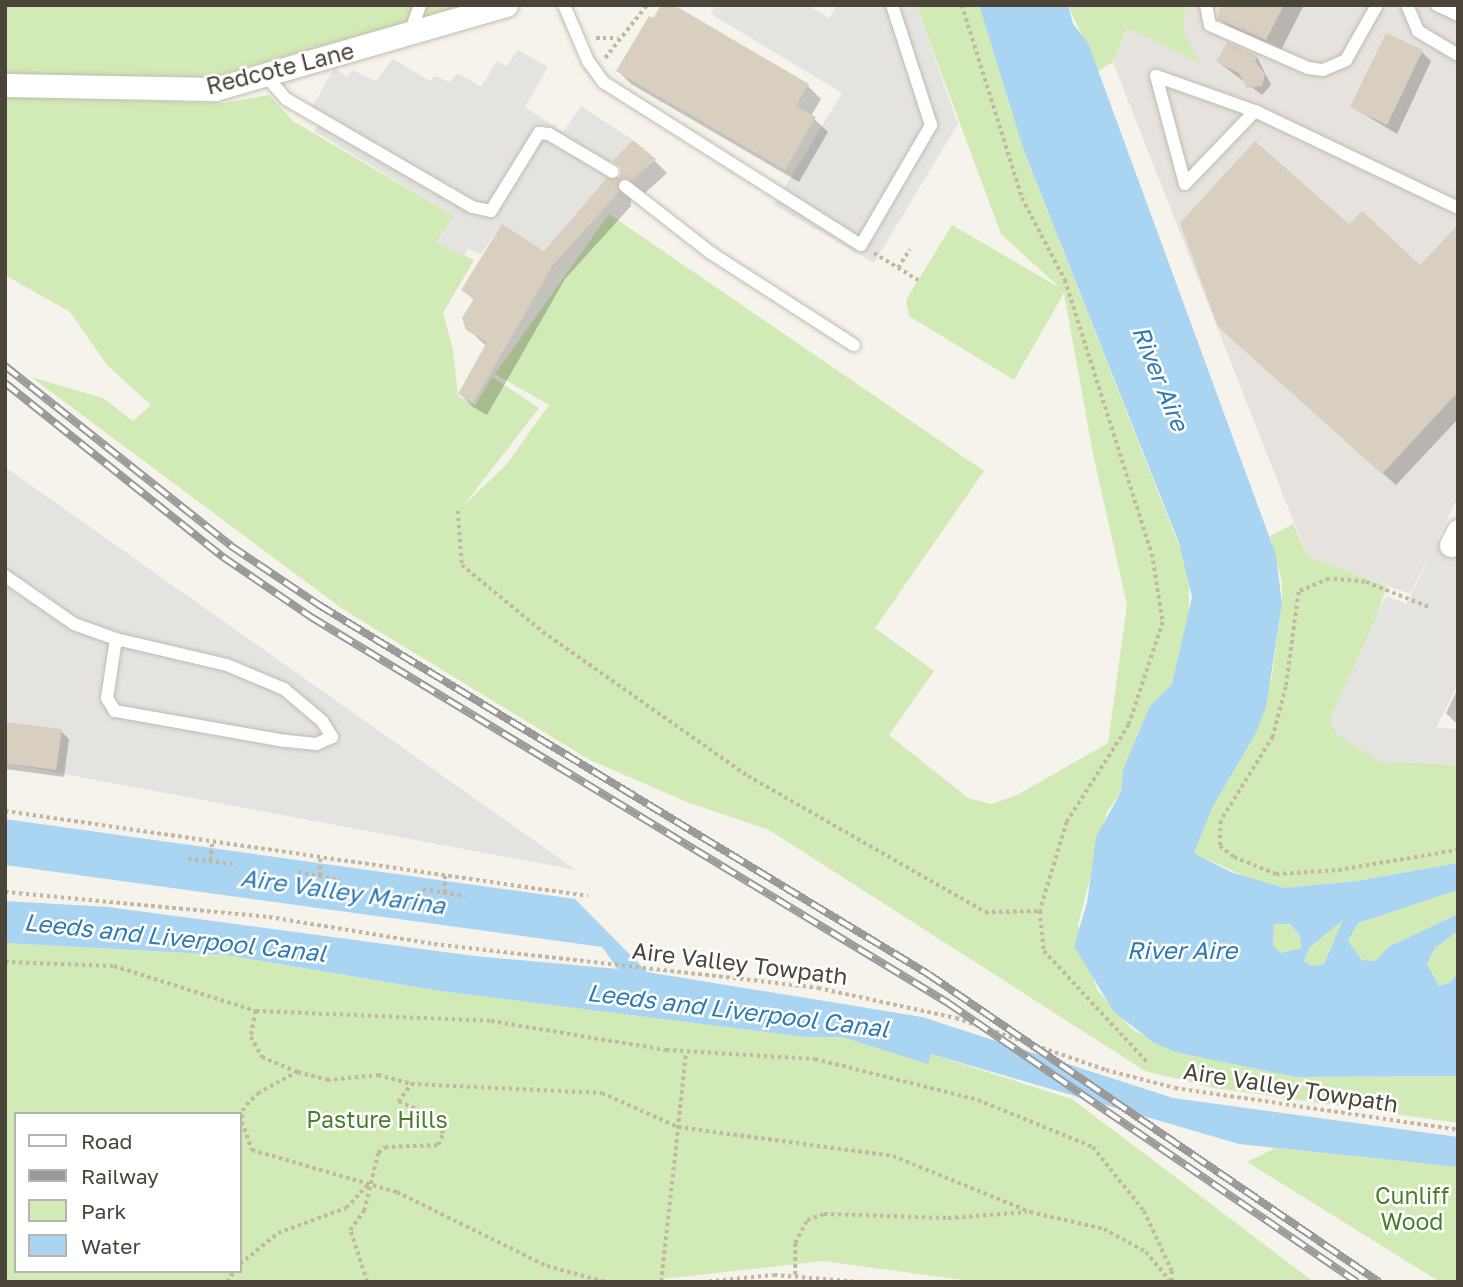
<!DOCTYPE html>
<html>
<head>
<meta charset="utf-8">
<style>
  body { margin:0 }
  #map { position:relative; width:1463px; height:1287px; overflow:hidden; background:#f6f3ec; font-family:"Golos Text",sans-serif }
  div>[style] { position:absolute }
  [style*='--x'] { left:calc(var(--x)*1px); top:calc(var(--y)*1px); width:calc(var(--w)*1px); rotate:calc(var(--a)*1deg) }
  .industrial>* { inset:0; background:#e6e2dd }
  .green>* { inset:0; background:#d2eab5 }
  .parking>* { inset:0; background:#e5e3e0 }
  .water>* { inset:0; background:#a9d4f2 }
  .shadow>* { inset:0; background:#0003 }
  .building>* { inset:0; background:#d8cfc1 }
  .path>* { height:3.5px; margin-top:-1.75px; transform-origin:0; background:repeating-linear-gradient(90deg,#c4b79f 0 3.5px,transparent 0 7px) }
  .roads { filter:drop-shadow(0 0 2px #c2bbae) drop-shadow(0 0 2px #c2bbae) }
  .lane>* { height:12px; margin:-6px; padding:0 6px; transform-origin:6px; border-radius:6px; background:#fff }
  .street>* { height:23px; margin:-11.5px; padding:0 11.5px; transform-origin:11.5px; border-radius:11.5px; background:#fff }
  .rail>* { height:8px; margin-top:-4px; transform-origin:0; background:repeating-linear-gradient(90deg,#fff 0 16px,#9a9a9a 0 32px); box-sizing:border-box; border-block:2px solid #9a9a9a }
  span { translate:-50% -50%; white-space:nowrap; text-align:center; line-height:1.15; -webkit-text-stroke:5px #fff; paint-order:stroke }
  .street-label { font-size:23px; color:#4b4439 }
  .park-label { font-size:23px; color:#4a7f2a }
  .water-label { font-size:24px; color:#2e7ab2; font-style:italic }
  .frame { position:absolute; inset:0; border:7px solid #4b4439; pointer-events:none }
  .legend { position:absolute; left:14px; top:1112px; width:228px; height:161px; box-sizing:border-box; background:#fff; border:2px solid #b7b4b0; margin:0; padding:9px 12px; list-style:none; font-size:21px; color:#4b4439 }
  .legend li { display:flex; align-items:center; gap:14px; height:35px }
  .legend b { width:35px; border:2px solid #b7b4b0 }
</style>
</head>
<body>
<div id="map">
  <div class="industrial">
    <div style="clip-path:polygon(1186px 5px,1458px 5px,1458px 497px,1410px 594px,1307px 556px,1113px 62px,1127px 28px,1199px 61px,1183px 29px)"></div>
  </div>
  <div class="green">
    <div style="clip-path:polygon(5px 5px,468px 5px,211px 77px,5px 74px)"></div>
    <div style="clip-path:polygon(916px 5px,979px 5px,1024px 151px,1189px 571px,1189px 620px,1172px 684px,1150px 706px,1123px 769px,1121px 792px,1107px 812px,1078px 925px,1097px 990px,1133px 1030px,1179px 1053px,1296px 1077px,1458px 1076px,1458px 1123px,1214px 1088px,1145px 1071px,769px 830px,687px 802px,590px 760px,344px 610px,31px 377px,103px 398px,133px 421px,151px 405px,107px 365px,70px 312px,5px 275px,5px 96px,223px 103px,269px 95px,293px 121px,454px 216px,436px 242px,474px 260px,443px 313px,453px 349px,458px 396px,475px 406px,492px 377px,539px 408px,463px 506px,506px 465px,549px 405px,495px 374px,609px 214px,984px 471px,875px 628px,934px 671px,889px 735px,968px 798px,991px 804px,1017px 795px,1108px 743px,1127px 605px,1093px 454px,1064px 293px,1014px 380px,909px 316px,906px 300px,952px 225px,1060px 288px,1001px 234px)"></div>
    <div style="clip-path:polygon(1068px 5px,1186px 5px,1183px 29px,1200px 63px,1127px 28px,1113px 62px,1098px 71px)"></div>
    <div style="clip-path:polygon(1293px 524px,1307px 556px,1387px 586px,1376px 618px,1434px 763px,1458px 765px,1458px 863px,1357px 881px,1284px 888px,1261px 884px,1194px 853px,1213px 806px,1255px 735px,1272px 675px,1282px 604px,1282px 582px,1270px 536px)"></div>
    <div style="clip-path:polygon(1458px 890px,1458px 914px,1388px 947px,1376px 961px,1362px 960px,1348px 941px,1358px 923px)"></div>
    <div style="clip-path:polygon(1344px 919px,1324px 964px,1312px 966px,1304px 961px,1310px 947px)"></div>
    <div style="clip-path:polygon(1274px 924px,1289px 924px,1300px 936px,1301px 948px,1280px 953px,1273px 945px)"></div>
    <div style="clip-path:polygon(1458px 931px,1458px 970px,1451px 982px,1439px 986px,1427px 964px,1435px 948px)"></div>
    <div style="clip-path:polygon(evenodd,5px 943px,224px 955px,440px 991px,806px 1037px,842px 1037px,928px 1063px,931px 1054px,1072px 1099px,1314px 1282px,978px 1282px,823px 1261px,637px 1282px,5px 1282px,5px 943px,16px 1114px,240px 1114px,240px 1271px,16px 1271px,16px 1114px)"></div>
    <div style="clip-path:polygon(1275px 1148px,1458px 1167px,1458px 1282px,1440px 1282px,1247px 1162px)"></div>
  </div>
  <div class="parking">
    <div style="clip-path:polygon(716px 5px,807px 5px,829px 18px,837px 5px,916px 5px,958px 124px,874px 263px,774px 205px,842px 93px,711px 14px)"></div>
    <div style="clip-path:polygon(518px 50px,548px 67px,525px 107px,563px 132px,581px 106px,633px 140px,611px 162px,617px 167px,544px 251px,502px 224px,481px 254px,468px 249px,465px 256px,436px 242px,454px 216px,314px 131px,319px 123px,307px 116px,334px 68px,347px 77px,352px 70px,376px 81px,393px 59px,430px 81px,435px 76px,449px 82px,458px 73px,481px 87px,497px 61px,507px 66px)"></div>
    <div style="clip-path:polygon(5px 467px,576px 870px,5px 763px)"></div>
    <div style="clip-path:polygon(1437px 539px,1458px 548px,1458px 684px,1436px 728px,1458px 729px,1458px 765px,1381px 762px,1337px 735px,1329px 720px,1386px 596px,1407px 604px)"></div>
  </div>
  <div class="water">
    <div style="clip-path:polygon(evenodd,979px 5px,1068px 5px,1073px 24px,1088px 43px,1276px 555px,1282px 604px,1266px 707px,1255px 735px,1213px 806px,1194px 853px,1231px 872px,1284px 888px,1357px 881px,1458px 863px,1458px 890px,1358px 923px,1348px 941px,1362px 960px,1376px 961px,1388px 947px,1458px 914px,1458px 931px,1435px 948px,1427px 964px,1439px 986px,1451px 982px,1458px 970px,1458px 1076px,1296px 1077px,1179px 1053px,1154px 1043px,1114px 1012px,1074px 946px,1087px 903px,1096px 837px,1121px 792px,1123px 769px,1150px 706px,1172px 684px,1192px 597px,1179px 543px,1024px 151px,979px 5px,1343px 920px,1324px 964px,1312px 966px,1304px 961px,1310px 947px,1343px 920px,979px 5px,1274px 924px,1290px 924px,1300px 936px,1301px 948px,1280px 953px,1273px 945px,1274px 924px)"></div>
    <div style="clip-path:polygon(5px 819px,575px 899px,647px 972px,922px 1017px,1173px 1098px,1458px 1137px,1458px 1167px,1239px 1144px,931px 1054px,928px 1064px,842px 1037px,806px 1037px,440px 991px,225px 955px,5px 943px,5px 901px,108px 907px,474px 956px,618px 969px,602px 947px,5px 865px)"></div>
  </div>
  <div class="shadow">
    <div style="clip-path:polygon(671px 5px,808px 86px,821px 99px,811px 116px,828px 132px,799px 182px,631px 84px,618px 71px)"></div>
    <div style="clip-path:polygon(1222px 5px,1304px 5px,1280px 52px,1233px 32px,1219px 18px)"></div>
    <div style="clip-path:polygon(1422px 52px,1431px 61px,1397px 134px,1352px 107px)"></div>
    <div style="clip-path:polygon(1257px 57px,1271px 85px,1262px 95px,1218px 62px)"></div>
    <div style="clip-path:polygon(654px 160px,667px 173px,645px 193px,631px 193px,631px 206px,565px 279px,487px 415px,473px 407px,460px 394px,486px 346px,468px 329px,475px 301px,464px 290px,544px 253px,608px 180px,622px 179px)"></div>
    <div style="clip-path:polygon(1349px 227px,1420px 268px,1458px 230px,1458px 419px,1396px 485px,1234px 340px)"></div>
    <div style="clip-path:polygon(1458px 688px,1458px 725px,1446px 713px)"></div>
    <div style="clip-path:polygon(5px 724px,61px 731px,69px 739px,64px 777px,5px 769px)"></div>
  </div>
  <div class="building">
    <div style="clip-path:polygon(661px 5px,674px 5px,809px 84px,796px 106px,816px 117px,785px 170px,616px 71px,649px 16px,653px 18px)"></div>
    <div style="clip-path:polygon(1220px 5px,1284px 5px,1266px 40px,1218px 19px)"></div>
    <div style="clip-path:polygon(1386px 33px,1423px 50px,1387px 125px,1350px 107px)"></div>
    <div style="clip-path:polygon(1227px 42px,1258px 56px,1255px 61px,1265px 74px,1262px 86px,1247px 88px,1239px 73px,1216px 62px)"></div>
    <div style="clip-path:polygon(633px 140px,656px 159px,632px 180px,619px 180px,619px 192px,553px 265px,473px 403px,458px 394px,487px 342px,466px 330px,462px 318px,474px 299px,461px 290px,502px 224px,544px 251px,607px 178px,620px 177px,621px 168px,612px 161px)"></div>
    <div style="clip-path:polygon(1255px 141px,1349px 224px,1362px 211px,1420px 265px,1458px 225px,1458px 392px,1382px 474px,1218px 327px,1180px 223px)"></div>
    <div style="clip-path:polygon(5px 722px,62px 729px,56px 770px,5px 763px)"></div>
  </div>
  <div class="path">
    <div style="--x:962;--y:5;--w:202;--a:72.7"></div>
    <div style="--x:1022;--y:198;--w:93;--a:62.3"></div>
    <div style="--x:1065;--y:280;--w:287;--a:72.4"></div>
    <div style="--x:1152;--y:554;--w:69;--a:80.8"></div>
    <div style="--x:1163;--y:622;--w:108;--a:108.3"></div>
    <div style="--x:1129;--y:725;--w:115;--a:122.6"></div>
    <div style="--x:1067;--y:822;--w:93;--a:106.9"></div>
    <div style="--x:1040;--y:911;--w:40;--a:84.3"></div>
    <div style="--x:1044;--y:951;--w:153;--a:47.1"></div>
    <div style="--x:596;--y:38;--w:22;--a:0"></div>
    <div style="--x:605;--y:58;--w:68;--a:-51.6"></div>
    <div style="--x:874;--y:253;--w:52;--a:31.5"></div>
    <div style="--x:898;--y:268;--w:22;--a:-58"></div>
    <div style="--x:458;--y:511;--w:54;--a:85.8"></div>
    <div style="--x:462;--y:565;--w:105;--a:39.6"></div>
    <div style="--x:543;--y:632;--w:251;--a:35.1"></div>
    <div style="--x:748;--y:776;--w:273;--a:29.8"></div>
    <div style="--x:985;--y:912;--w:55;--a:-1"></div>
    <div style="--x:1428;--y:607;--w:68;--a:-158.4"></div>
    <div style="--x:1365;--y:582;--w:36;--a:-175"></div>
    <div style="--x:1329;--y:579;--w:33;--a:157"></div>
    <div style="--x:1299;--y:592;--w:96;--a:97.8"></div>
    <div style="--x:1286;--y:687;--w:52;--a:104.6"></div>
    <div style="--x:1273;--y:737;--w:99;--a:121.8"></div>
    <div style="--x:1221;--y:821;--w:25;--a:92"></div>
    <div style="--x:1220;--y:846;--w:18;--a:38"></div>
    <div style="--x:1234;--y:857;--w:45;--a:22"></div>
    <div style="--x:1276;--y:874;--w:62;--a:-3.7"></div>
    <div style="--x:1338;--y:870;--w:122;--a:-9.5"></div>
    <div style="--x:5;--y:811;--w:589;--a:8.3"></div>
    <div style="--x:188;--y:859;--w:46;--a:6.2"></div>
    <div style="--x:210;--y:861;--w:17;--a:-83"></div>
    <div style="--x:298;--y:872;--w:43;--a:10.8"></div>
    <div style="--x:320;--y:876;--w:17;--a:-90"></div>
    <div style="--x:423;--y:889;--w:43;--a:9.5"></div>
    <div style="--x:5;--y:892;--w:265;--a:5.4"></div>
    <div style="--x:269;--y:917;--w:167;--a:9.3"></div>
    <div style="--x:434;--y:944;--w:387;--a:6.5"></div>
    <div style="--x:818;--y:988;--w:141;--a:12.3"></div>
    <div style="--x:956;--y:1018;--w:159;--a:19.1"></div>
    <div style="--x:1106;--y:1070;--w:71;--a:14.6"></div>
    <div style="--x:1175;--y:1088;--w:286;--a:8.4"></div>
    <div style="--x:444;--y:893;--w:17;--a:-87"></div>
    <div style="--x:5;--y:962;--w:109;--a:2.1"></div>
    <div style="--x:114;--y:966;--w:149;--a:17.6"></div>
    <div style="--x:256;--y:1011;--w:235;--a:2.4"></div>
    <div style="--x:491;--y:1021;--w:177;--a:9.4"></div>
    <div style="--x:666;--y:1050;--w:149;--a:3.5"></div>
    <div style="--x:815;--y:1059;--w:168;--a:14.1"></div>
    <div style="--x:978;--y:1100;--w:124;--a:22.2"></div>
    <div style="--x:1093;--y:1147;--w:82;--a:51.4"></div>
    <div style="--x:1144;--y:1211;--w:66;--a:65"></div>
    <div style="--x:1172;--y:1271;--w:11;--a:90"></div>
    <div style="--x:256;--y:1011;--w:26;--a:101"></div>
    <div style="--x:251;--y:1037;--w:23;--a:61"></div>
    <div style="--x:262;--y:1057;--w:39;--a:23"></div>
    <div style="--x:298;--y:1072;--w:30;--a:15"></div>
    <div style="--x:327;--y:1080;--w:51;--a:-5.6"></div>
    <div style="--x:378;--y:1075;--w:34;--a:15"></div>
    <div style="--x:411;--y:1084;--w:191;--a:2.7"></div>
    <div style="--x:602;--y:1093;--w:83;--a:24.1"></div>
    <div style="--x:678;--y:1127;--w:217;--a:7.7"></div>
    <div style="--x:893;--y:1156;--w:148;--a:22.2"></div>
    <div style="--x:1030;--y:1212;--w:76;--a:12.9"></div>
    <div style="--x:1104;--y:1229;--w:48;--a:28.7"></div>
    <div style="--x:1146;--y:1252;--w:39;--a:50"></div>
    <div style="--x:298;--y:1072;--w:44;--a:151.7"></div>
    <div style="--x:259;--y:1093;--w:21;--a:135"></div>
    <div style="--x:244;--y:1108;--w:14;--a:98"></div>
    <div style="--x:242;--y:1122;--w:30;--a:70"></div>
    <div style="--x:252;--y:1150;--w:151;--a:16.2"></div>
    <div style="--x:397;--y:1192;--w:167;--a:26.3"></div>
    <div style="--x:547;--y:1266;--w:61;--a:15.2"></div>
    <div style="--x:240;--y:1264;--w:49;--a:-39.2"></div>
    <div style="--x:278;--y:1233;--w:72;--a:-20.2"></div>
    <div style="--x:346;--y:1208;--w:34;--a:-47"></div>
    <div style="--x:795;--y:1275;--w:32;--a:-90"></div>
    <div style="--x:795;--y:1243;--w:26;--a:-62"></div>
    <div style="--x:807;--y:1220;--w:18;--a:-19"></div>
    <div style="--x:824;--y:1214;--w:124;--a:1.8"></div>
    <div style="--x:948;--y:1218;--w:79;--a:-4.3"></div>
    <div style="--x:227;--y:1282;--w:13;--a:-58"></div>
    <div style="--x:367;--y:1282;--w:55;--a:-108.1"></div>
    <div style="--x:350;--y:1230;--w:24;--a:-54"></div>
    <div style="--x:364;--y:1211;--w:60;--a:-76.4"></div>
    <div style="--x:378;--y:1153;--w:9;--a:-41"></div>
    <div style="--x:385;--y:1147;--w:53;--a:-2.2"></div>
    <div style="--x:438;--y:1145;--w:12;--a:-66"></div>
    <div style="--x:443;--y:1134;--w:19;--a:-118"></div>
    <div style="--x:434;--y:1117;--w:39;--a:-157"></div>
    <div style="--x:398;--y:1102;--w:22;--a:-54"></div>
    <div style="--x:661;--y:1282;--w:231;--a:-83.8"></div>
    <div style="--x:702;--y:1282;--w:72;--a:-5.6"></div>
    <div style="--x:774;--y:1275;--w:87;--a:4.6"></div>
  </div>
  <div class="roads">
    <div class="lane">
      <div style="--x:564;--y:5;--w:61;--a:66.8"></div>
      <div style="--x:588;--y:61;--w:26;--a:54"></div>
      <div style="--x:603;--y:82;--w:305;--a:32.3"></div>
      <div style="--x:861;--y:245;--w:139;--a:-59.7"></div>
      <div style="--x:931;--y:125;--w:126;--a:-108"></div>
      <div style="--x:1206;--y:5;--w:20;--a:79"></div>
      <div style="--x:1210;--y:25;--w:107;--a:23.7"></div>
      <div style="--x:1308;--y:68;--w:15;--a:8"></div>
      <div style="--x:1323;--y:70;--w:25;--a:-23"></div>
      <div style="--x:1346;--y:60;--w:63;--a:-60.6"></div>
      <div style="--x:1407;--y:5;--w:28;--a:67"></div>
      <div style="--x:1418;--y:31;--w:47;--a:31"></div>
      <div style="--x:1437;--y:5;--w:23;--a:25"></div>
      <div style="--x:410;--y:33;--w:30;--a:-70"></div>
      <div style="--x:266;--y:76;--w:30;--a:49"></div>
      <div style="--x:286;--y:99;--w:215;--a:30.1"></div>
      <div style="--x:472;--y:207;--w:19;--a:12"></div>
      <div style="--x:491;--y:211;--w:92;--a:-58.4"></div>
      <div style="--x:539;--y:133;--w:10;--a:6"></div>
      <div style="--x:549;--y:134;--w:74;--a:30.7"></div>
      <div style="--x:1255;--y:111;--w:101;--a:133.8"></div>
      <div style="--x:1185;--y:184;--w:112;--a:-105"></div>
      <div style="--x:1156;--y:76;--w:105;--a:19.5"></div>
      <div style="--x:1255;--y:111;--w:225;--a:25.5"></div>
      <div style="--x:625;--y:186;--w:109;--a:37.9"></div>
      <div style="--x:711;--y:253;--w:170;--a:32.8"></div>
      <div style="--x:5;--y:576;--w:84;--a:34.8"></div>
      <div style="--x:74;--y:624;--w:45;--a:19.7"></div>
      <div style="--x:116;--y:639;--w:114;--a:13.2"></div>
      <div style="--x:227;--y:665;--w:62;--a:22.8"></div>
      <div style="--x:284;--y:689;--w:50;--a:40.1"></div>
      <div style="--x:322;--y:721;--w:19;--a:58"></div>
      <div style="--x:332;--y:737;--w:17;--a:156"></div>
      <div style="--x:316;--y:744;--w:31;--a:-174"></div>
      <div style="--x:285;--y:741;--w:173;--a:-170"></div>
      <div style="--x:115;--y:711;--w:15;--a:-122"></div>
      <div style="--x:107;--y:698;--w:60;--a:-81.3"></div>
    </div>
    <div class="street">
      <div style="--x:5;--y:85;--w:210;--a:1.1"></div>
      <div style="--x:215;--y:89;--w:303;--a:-16.1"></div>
      <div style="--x:1451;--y:545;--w:16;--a:-63"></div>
    </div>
  </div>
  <div class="rail">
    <div style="--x:5;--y:366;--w:289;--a:38.5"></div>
    <div style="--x:231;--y:546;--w:106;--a:33.8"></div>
    <div style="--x:319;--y:605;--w:712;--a:31.21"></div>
    <div style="--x:928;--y:974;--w:546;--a:34.33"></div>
    <div style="--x:5;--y:383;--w:279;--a:38.6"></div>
    <div style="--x:223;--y:557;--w:107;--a:34.3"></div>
    <div style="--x:311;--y:617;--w:745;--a:31.21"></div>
    <div style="--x:948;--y:1003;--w:495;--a:34.3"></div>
  </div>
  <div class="street-label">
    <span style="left:280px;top:68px;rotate:-14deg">Redcote Lane</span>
    <span style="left:740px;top:963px;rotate:7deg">Aire Valley Towpath</span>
    <span style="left:1291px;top:1087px;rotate:9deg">Aire Valley Towpath</span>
  </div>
  <div class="park-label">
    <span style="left:377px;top:1119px">Pasture Hills</span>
    <span style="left:1412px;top:1208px">Cunliff<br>Wood</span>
  </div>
  <div class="water-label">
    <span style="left:1161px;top:378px;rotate:68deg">River Aire</span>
    <span style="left:343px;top:891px;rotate:8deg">Aire Valley Marina</span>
    <span style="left:175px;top:937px;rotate:6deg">Leeds and Liverpool Canal</span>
    <span style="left:1182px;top:950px">River Aire</span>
    <span style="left:738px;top:1010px;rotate:7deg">Leeds and Liverpool Canal</span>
  </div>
  <div class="frame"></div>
  <ul class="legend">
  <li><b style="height:9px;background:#fff"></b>Road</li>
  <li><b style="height:9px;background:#9a9a9a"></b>Railway</li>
  <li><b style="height:19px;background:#d2eab5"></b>Park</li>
  <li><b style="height:19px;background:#a9d4f2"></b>Water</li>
  </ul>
</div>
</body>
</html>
